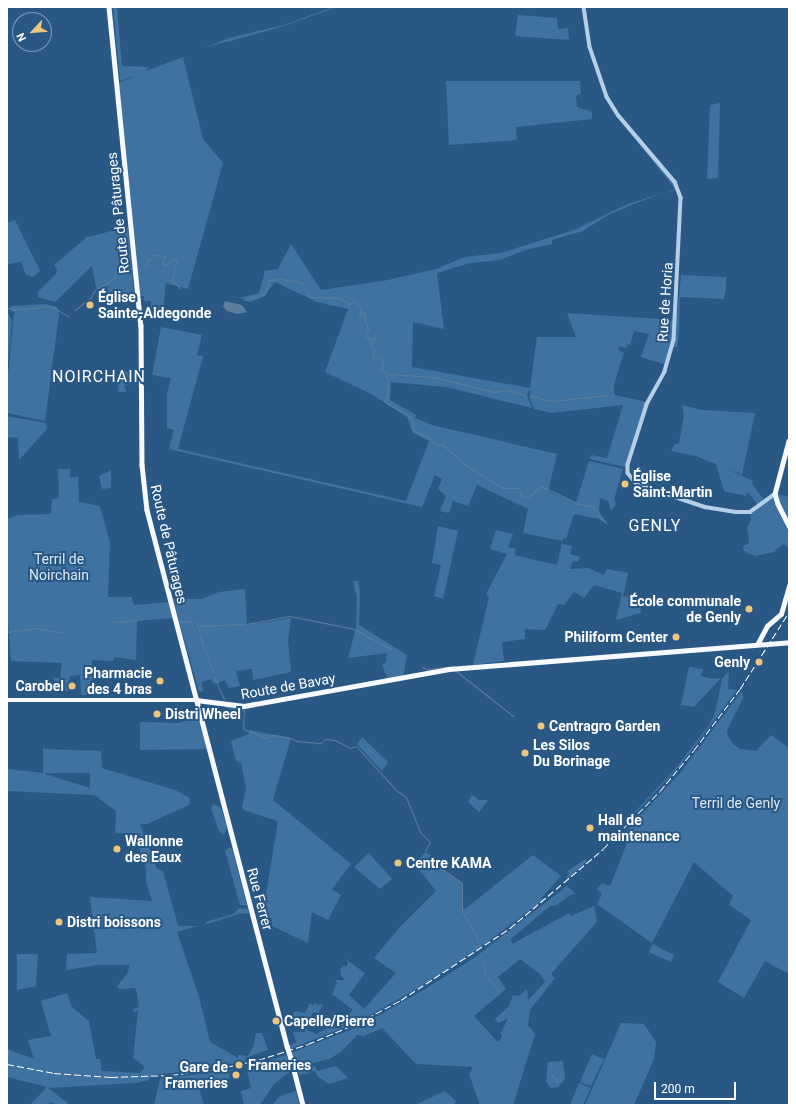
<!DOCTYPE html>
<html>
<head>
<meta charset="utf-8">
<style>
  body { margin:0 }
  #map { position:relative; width:796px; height:1112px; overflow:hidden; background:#2a5885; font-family:Roboto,sans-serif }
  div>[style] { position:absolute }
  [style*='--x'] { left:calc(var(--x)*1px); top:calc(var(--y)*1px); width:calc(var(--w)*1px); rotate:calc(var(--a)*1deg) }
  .green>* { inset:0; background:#3f72a1 }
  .water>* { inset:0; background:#5e7c9b }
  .stream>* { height:1px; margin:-0.5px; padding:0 0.5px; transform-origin:0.5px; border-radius:0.5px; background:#5e7c9b }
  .minor>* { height:3.5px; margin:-1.75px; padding:0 1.75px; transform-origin:1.75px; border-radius:1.75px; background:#b5cfe7 }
  .major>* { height:4.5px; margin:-2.25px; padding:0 2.25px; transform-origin:2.25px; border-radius:2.25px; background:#f6f9fe }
  .rail>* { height:1px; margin-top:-0.5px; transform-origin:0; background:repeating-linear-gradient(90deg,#fff 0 7px,transparent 0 10px) }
  .major-bridge>* { height:4.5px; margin:-2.25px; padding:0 2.25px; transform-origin:2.25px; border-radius:2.25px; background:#f6f9fe }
  .dots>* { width:11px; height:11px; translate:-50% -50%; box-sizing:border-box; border:2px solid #2a5885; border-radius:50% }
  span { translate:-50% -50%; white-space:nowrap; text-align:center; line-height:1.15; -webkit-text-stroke:4px #2a5885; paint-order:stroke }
  .street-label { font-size:14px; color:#fff }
  .poi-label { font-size:14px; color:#fff; font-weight:700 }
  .left { translate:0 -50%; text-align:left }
  .right { translate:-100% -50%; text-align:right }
  .park-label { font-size:14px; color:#d8e7f6 }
  .quarter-label { font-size:16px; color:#fff; letter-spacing:1px }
  .frame { position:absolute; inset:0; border:8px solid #fff; pointer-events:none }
  .north { position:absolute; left:12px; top:12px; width:40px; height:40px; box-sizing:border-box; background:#2a5885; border:1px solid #7f9bb6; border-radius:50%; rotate:244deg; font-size:11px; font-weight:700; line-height:16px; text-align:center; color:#fff }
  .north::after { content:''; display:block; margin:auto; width:14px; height:18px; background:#edc57c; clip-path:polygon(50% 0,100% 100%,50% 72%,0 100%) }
  .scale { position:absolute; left:654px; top:1082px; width:82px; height:18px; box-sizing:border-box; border:2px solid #fff; border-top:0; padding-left:5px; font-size:12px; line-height:14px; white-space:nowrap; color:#fff; -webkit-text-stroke:3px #2a5885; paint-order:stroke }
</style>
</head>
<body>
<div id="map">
  <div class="green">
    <div style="clip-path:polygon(113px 7px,117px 7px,122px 66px,149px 67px,146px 71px,183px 57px,203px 139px,223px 163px,188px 289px,166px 283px,163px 313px,157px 313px,151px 311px,151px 301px,144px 301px,144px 296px,138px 296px,117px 84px,136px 75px,120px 81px)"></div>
    <div style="clip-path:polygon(333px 7px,337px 7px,278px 28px,207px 47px,229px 38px,284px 25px)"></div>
    <div style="clip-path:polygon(518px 15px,557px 18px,558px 29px,568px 28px,569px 40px,515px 36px)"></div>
    <div style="clip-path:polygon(446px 81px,580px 81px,581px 93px,576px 96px,577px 107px,592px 112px,592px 119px,516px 127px,517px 140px,449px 145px)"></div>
    <div style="clip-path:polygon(720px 103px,718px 178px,707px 179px,710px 105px)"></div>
    <div style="clip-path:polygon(623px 124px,624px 124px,673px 182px,677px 192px,676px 190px,663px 193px,634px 204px,608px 215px,583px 231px,552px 240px,552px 244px,525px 250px,500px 260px,470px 263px,437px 273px,444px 329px,413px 322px,412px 367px,530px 388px,537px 337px,576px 337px,567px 313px,675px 320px,673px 339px,666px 365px,641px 357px,649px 334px,634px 331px,630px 345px,627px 344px,626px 348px,619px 346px,618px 350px,624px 353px,614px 384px,614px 395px,647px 402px,625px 467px,590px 459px,591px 455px,607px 458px,623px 405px,551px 413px,534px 409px,530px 398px,530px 389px,527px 395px,532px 408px,446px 387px,391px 382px,390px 400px,416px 415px,415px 418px,432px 425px,557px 454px,548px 491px,576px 503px,589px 461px,623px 469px,614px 499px,616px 504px,611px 511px,608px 501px,600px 498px,599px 511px,608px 525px,599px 519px,574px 514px,566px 539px,563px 538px,563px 541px,523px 533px,528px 509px,477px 485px,468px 506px,453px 501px,449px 513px,440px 511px,446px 496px,438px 489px,442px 479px,435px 475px,422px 507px,169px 449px,174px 430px,167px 428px,167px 394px,171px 378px,152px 375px,161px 327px,202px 335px,197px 355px,203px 356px,178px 449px,406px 501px,429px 441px,413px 433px,407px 417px,373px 395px,325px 372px,348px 309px,317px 302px,275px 282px,263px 297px,250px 302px,240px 298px,259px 293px,265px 271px,278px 269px,291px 244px,321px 290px,388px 280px,436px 269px,465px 257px,501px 253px,574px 230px,625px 205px,675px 189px)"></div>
    <div style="clip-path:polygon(15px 220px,40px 271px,33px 277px,26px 275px,21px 262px,8px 264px,7px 260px,7px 223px)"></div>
    <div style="clip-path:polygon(128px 227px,134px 295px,97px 292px,92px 266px,55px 302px,38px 297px,38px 292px,56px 274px,57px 269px,54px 265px,87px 237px)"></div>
    <div style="clip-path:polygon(681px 275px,726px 277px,726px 289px,724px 299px,680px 297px,679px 333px,677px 347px,674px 347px)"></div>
    <div style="clip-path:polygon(45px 304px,57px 307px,59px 314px,45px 421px,7px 413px,7px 385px,14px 312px,10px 310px,11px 306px)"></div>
    <div style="clip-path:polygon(7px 311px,12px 321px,7px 374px)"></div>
    <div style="clip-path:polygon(119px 371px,137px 373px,137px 383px,124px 385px,126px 392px,118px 392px)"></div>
    <div style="clip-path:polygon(682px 405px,702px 410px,755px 413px,742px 475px,696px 456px,671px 451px,675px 444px,679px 444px,684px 415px)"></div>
    <div style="clip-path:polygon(7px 416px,46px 423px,47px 429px,19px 460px,18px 438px,7px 437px)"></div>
    <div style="clip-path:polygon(716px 464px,753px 481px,752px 484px,764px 500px,758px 505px,748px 492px,746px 496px,724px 491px)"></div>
    <div style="clip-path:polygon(58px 469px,70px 469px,70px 477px,78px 477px,79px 502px,100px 506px,110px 543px,108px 597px,132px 597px,134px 605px,170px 602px,174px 618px,137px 621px,136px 660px,114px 657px,113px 661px,92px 660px,93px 680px,90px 681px,89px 695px,81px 695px,80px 675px,70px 676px,68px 692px,63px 689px,60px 682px,54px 681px,53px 678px,60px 678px,62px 663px,11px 661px,7px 611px,7px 519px,17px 515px,51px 514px,52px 499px,59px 498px)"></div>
    <div style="clip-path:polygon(111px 470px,111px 488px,102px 489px,99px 476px)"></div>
    <div style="clip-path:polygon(775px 494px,789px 497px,789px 548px,783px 544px,774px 552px,755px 556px,744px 551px,743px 546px,749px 543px,747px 528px,751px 520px,750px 512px)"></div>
    <div style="clip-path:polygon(438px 526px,458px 531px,443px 599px,434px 596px,441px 565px,432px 563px)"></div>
    <div style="clip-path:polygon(496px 530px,513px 534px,508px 547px,516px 549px,514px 555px,557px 565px,562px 544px,572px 546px,570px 554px,580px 557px,578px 562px,573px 561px,570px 569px,588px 568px,604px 575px,607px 569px,628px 573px,623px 597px,639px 594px,641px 613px,616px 620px,622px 593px,594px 585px,584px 598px,574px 592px,564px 605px,558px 604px,545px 630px,525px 629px,525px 639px,502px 642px,504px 661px,473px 665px,489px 597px,486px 594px,507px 554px,490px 549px)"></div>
    <div style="clip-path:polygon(353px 581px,358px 581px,360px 592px,359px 625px,407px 655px,403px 677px,389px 679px,387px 677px,382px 665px,386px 662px,387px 653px,348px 658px,356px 628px,357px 598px)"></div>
    <div style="clip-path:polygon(245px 589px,247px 625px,291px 618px,288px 641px,291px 672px,253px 680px,252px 669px,236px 671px,240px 686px,229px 688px,225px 680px,214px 684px,211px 679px,202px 682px,203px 691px,199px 692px,173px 599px,201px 599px,219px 592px)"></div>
    <div style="clip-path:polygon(689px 667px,703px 669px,701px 676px,713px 679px,721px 678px,694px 707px,681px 705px)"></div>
    <div style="clip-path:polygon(729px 671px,728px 689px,737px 690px,679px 767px,633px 816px,632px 815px,675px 769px,709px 725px,715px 713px,722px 679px)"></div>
    <div style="clip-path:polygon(742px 691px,743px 698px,728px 728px,727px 734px,732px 743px,740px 749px,756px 751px,771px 735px,789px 748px,789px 974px,765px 961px,744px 998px,718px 982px,751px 920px,729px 905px,733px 896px,694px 862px,652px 943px,597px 904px,602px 894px,597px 889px,602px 883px,609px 886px,611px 884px,629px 838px,627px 830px,680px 773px)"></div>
    <div style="clip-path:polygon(200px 717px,209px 749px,140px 750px,140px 722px,178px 723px)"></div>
    <div style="clip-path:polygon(249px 730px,291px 738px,273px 800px,351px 864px,332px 889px,341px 895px,328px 920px,312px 912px,308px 943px,272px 926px,272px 918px,262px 918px,278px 821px,244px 810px,242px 807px,246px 788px,241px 763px,236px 761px,231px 741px,249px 734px)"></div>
    <div style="clip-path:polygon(362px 737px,388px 762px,382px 771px,357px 744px)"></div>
    <div style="clip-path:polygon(evenodd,43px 747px,44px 749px,101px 751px,102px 768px,175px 790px,190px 798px,189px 805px,147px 824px,140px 824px,157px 869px,163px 871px,178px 926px,197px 926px,177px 932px,199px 997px,210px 1042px,238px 1058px,238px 1055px,248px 1056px,254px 1045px,256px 1033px,262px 1033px,268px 1050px,245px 1058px,245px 1061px,191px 1071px,152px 1075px,149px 1080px,135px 1083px,48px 1088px,70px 1105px,57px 1105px,51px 1102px,47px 1105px,30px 1105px,47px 1087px,7px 1077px,7px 1049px,34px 1059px,28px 1040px,51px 1036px,41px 1001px,67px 993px,72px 1007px,89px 1021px,96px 1059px,100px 1059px,102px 1071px,140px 1073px,145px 1067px,133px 1058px,138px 1011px,134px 1012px,133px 1009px,139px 1007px,137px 993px,135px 988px,119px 989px,117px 986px,127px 974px,130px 965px,98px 965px,66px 970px,67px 954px,97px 953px,90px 897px,152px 901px,146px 881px,146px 867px,134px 834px,115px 833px,116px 811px,94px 795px,7px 791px,7px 769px,43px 773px,43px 747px,45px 773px,90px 773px,90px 788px,45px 774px,45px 773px)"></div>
    <div style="clip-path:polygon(472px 795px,479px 800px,488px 800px,479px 812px,468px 802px)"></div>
    <div style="clip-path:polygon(214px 804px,221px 808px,227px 828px,224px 835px,219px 831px,211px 808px)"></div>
    <div style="clip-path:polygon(230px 847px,232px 849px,247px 905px,240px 905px,225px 851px)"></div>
    <div style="clip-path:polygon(426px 852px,438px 866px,462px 883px,462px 907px,465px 909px,533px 855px,561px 876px,542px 897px,543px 900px,485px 944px,422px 986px,358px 1022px,290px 1049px,289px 1046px,296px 1042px,293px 1032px,304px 1032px,305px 1029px,295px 1025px,298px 1019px,291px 1015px,296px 1011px,305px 1013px,310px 1003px,313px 1006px,316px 1001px,315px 1004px,323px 1005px,318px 1013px,313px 1012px,306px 1029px,316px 1034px,340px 1022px,353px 1010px,332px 994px,337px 983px,335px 980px,345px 980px,341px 976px,340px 969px,344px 965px,346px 967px,348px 962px,344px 958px,365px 973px,349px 995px,364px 1009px,396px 973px,374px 958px,399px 928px,436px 891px,414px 863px)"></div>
    <div style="clip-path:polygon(369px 853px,392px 879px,380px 889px,354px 867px)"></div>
    <div style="clip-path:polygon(586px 859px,587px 862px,568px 879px,566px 877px,569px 875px,567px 871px)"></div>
    <div style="clip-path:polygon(evenodd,567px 886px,576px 894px,570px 895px,557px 905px,550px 906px,511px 939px,512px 944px,569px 913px,571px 916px,594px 906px,597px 920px,595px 924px,551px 974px,555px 978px,530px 1010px,528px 1025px,535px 1034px,513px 1105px,480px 1105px,469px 1074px,473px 1067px,416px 1064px,382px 1028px,364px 1036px,357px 1035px,341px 1052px,329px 1059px,295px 1068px,291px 1053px,360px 1026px,425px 989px,474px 958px,567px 886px,520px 959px,540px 974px,545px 982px,528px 1000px,527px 989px,519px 996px,513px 995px,509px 1006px,496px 1018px,495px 1021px,499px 1023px,508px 1018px,501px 1033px,502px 1037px,498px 1042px,474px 1016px,506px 989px,498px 977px,520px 959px)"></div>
    <div style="clip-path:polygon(239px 908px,248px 909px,250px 914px,242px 913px,207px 924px,205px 922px,234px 914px)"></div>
    <div style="clip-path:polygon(653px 944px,674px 955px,671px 962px,649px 952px)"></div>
    <div style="clip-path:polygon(17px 954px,38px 954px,36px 986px,17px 990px)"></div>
    <div style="clip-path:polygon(621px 1023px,644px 1024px,656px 1042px,654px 1059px,634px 1105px,585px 1105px)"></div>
    <div style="clip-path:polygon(592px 1054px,604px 1059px,591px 1086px,580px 1082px)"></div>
    <div style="clip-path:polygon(287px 1055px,291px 1071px,274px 1084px,260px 1105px,244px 1105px,241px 1091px,251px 1088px,247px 1071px,249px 1066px)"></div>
    <div style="clip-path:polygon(563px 1061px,565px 1079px,558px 1087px,551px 1088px,546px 1082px,548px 1062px)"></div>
    <div style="clip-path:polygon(314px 1066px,318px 1071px,336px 1066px,348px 1078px,329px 1084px,317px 1076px,316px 1072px,310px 1070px,310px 1073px,299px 1075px,298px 1071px)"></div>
    <div style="clip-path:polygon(240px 1069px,229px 1072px,230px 1078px,202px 1086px,200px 1092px,204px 1105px,154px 1105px,160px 1079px)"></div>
    <div style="clip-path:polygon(579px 1083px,591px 1088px,583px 1105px,570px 1105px)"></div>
    <div style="clip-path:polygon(296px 1091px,299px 1105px,272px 1105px,280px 1096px)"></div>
    <div style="clip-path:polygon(445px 1091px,456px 1101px,454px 1105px,415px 1105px)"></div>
  </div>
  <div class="water">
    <div style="clip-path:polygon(225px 301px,242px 305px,247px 312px,238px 314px,227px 311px,223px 307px)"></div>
  </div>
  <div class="stream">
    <div style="--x:142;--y:268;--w:6;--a:-31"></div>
    <div style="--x:147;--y:265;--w:5;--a:-101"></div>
    <div style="--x:146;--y:260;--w:5;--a:-11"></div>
    <div style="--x:151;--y:259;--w:5;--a:-53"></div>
    <div style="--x:154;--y:255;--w:11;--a:5"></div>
    <div style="--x:165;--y:256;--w:7;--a:117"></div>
    <div style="--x:162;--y:262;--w:4;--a:63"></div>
    <div style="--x:164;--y:266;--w:11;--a:-38"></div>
    <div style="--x:173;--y:259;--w:4;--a:0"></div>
    <div style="--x:177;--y:259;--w:23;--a:103"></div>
    <div style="--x:172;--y:281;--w:11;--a:41"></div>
    <div style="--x:244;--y:300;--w:22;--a:-16"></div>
    <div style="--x:265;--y:294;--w:15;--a:-74"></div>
    <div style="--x:269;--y:280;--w:12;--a:-5"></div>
    <div style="--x:281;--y:279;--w:20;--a:9"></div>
    <div style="--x:301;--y:282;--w:17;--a:59"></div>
    <div style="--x:310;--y:297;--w:30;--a:2"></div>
    <div style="--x:340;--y:298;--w:10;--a:37"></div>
    <div style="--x:348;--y:304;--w:7;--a:-27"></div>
    <div style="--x:354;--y:301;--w:10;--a:45"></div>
    <div style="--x:361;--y:308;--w:8;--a:104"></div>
    <div style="--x:359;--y:316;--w:7;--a:-34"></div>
    <div style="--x:365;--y:312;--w:6;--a:99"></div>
    <div style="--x:364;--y:318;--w:12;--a:70"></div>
    <div style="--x:368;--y:329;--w:8;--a:113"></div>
    <div style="--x:365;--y:336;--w:5;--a:37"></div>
    <div style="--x:369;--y:339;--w:6;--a:-18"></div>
    <div style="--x:375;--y:337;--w:9;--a:122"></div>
    <div style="--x:370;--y:345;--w:8;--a:50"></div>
    <div style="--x:375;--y:351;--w:8;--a:113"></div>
    <div style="--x:372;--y:358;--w:7;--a:-8"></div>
    <div style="--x:379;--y:357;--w:7;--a:56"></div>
    <div style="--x:383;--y:363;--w:8;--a:104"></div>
    <div style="--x:381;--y:371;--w:5;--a:11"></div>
    <div style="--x:386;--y:372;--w:18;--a:84"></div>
    <div style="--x:388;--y:390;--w:12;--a:104"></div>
    <div style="--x:385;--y:402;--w:30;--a:30"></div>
    <div style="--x:411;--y:417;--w:13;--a:81"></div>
    <div style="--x:413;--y:430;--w:19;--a:25"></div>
    <div style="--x:430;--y:438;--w:9;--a:49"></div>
    <div style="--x:436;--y:445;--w:6;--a:-9"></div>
    <div style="--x:442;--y:444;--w:33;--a:41"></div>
    <div style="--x:467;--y:466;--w:42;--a:31.4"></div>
    <div style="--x:503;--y:488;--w:15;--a:0"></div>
    <div style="--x:518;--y:488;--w:9;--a:63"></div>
    <div style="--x:522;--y:496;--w:6;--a:9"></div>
    <div style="--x:528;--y:497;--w:17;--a:-40"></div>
    <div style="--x:541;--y:486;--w:42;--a:25.3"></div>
    <div style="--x:579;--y:504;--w:15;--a:11"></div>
    <div style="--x:594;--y:507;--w:14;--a:60"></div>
    <div style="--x:601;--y:519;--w:5;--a:22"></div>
    <div style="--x:7;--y:308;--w:9;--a:13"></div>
    <div style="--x:16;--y:310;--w:34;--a:-7"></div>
    <div style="--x:50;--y:306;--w:21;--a:29"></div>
    <div style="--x:75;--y:310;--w:21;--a:-39"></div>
    <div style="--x:91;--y:297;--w:7;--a:-63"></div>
    <div style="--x:94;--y:291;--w:24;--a:-33"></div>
    <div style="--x:114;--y:278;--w:13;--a:-67"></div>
    <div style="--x:119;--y:266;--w:12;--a:9"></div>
    <div style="--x:7;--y:317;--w:23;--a:90"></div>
    <div style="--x:387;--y:374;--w:48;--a:3.6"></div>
    <div style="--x:435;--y:377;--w:61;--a:14.3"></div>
    <div style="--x:494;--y:392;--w:14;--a:-8"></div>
    <div style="--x:508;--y:390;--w:19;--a:16"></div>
    <div style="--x:530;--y:396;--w:22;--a:13"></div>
    <div style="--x:551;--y:401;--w:57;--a:-6"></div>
    <div style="--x:179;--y:621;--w:14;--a:4"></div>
    <div style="--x:113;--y:622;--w:24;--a:-5"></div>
    <div style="--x:196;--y:622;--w:9;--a:69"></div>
    <div style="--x:247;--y:624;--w:43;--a:-10.8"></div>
    <div style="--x:289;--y:616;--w:16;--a:11"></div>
    <div style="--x:305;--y:619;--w:50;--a:11.5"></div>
    <div style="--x:354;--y:629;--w:42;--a:28.4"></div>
    <div style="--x:198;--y:626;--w:46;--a:-2.5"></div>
    <div style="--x:7;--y:632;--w:29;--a:-8"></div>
    <div style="--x:36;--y:628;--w:29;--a:10"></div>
    <div style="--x:199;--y:633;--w:42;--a:70.7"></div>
    <div style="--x:422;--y:667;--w:5;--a:22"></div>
    <div style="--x:427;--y:669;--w:28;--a:-6"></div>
    <div style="--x:456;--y:671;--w:73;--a:38.3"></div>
    <div style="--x:214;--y:676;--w:25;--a:67"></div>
    <div style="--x:226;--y:707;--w:18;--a:9"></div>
    <div style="--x:244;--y:710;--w:19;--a:93"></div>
    <div style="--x:243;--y:729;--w:25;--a:21"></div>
    <div style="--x:266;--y:738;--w:9;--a:-21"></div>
    <div style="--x:274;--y:735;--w:17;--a:10"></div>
    <div style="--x:291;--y:738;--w:6;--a:31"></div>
    <div style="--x:296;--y:741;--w:25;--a:5"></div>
    <div style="--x:321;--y:743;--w:6;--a:-45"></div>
    <div style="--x:325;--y:739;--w:10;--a:6"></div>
    <div style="--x:335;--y:740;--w:17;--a:28"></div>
    <div style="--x:350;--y:748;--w:6;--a:-18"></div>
    <div style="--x:356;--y:746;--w:61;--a:47.7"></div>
    <div style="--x:397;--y:791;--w:11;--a:34"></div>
    <div style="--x:406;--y:797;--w:38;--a:68"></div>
    <div style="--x:420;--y:832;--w:14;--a:45"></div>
    <div style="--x:430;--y:842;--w:10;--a:119"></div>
    <div style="--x:428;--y:854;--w:16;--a:50"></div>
    <div style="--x:438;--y:866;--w:29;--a:35"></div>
    <div style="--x:462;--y:883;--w:28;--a:90"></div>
    <div style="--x:462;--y:911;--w:28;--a:60"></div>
    <div style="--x:476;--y:935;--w:10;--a:73"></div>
    <div style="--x:479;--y:945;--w:6;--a:149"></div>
    <div style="--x:483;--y:962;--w:12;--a:81"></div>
    <div style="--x:485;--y:974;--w:22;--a:51"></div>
    <div style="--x:7;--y:1049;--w:6;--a:72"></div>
    <div style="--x:552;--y:1075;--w:9;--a:49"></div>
  </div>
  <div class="minor">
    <div style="--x:584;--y:7;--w:40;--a:81.5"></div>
    <div style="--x:590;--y:47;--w:53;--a:71.2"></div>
    <div style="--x:607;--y:97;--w:22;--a:58"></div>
    <div style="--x:619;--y:116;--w:87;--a:49.7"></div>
    <div style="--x:675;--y:182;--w:17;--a:69"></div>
    <div style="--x:681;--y:198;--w:142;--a:92.8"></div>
    <div style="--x:674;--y:340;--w:33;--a:106"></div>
    <div style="--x:665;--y:372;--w:38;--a:119"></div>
    <div style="--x:647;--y:405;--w:63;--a:107.6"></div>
    <div style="--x:628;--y:465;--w:8;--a:90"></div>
    <div style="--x:628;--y:473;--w:14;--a:51"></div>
    <div style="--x:637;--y:484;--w:72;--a:18.7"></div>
    <div style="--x:705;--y:507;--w:31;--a:9"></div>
    <div style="--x:736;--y:512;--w:14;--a:0"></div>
    <div style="--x:750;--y:512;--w:31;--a:-36"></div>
  </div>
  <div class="major">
    <div style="--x:109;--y:7;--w:320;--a:84.3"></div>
    <div style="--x:141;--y:325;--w:140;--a:89.6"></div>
    <div style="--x:142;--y:465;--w:45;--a:83.7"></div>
    <div style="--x:147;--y:510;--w:554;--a:75.36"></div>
    <div style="--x:789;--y:441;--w:55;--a:104.8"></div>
    <div style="--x:775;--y:494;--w:10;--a:73"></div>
    <div style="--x:778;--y:504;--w:25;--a:63"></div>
    <div style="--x:758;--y:643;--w:19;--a:-62"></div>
    <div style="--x:767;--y:626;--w:18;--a:-41"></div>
    <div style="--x:781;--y:614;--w:29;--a:-74"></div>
    <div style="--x:7;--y:700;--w:189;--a:0"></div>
    <div style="--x:196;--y:700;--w:48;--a:7.1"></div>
    <div style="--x:244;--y:706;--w:208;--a:-10.2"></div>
    <div style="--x:449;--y:669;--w:341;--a:-4.5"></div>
    <div style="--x:291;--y:1058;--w:49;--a:75.7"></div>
  </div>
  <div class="rail">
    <div style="--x:7;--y:1064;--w:48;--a:10.8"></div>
    <div style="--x:54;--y:1073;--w:57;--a:4"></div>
    <div style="--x:111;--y:1077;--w:60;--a:-1.9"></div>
    <div style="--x:171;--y:1075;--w:45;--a:-7.6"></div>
    <div style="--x:216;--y:1069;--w:43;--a:-12.1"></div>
    <div style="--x:258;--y:1060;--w:52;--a:-17.7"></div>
    <div style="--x:308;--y:1044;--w:54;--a:-22.8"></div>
    <div style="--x:358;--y:1023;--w:49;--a:-28.1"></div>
    <div style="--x:401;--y:1000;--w:131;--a:-33.4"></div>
    <div style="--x:510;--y:928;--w:122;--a:-40.3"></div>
    <div style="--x:603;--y:849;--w:81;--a:-45.5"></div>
    <div style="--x:660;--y:791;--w:53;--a:-50.3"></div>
    <div style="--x:694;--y:750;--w:76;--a:-53"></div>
    <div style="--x:740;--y:689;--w:91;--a:-57.5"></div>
  </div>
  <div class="major-bridge">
    <div style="--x:287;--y:1046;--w:13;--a:72"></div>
  </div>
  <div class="dots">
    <div style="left:90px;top:305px;background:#edc57c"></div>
    <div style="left:625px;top:484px;background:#edc57c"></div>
    <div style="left:749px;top:609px;background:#edc57c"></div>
    <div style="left:676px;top:637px;background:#edc57c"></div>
    <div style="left:759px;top:662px;background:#edc57c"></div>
    <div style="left:160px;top:681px;background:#edc57c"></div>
    <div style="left:72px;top:686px;background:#edc57c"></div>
    <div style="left:157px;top:714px;background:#edc57c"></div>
    <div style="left:541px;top:726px;background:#edc57c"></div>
    <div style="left:525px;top:753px;background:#edc57c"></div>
    <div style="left:590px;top:828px;background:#edc57c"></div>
    <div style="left:117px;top:849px;background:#edc57c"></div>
    <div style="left:398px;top:863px;background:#edc57c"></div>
    <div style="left:59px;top:922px;background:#edc57c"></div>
    <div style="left:276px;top:1021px;background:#edc57c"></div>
    <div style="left:239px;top:1065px;background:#edc57c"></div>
    <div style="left:236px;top:1075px;background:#edc57c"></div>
  </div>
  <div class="street-label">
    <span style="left:118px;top:213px;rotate:-96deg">Route de Pâturages</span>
    <span style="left:665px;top:302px;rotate:-86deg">Rue de Horia</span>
    <span style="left:169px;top:544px;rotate:77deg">Route de Pâturages</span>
    <span style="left:288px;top:686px;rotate:-10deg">Route de Bavay</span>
    <span style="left:260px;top:899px;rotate:75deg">Rue Ferrer</span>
  </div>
  <div class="poi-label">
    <span class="left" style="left:98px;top:305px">Église<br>Sainte-Aldegonde</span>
    <span class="left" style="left:633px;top:484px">Église<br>Saint-Martin</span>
    <span class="right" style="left:741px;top:609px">École communale<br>de Genly</span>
    <span class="right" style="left:668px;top:637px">Philiform Center</span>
    <span class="right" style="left:750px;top:662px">Genly</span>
    <span class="right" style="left:152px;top:681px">Pharmacie<br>des 4 bras</span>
    <span class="right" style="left:64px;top:686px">Carobel</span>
    <span class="left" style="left:165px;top:714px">Distri Wheel</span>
    <span class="left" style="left:549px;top:726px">Centragro Garden</span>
    <span class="left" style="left:533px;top:753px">Les Silos<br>Du Borinage</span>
    <span class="left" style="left:598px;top:828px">Hall de<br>maintenance</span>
    <span class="left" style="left:125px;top:849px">Wallonne<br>des Eaux</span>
    <span class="left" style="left:406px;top:863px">Centre KAMA</span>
    <span class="left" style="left:67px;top:922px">Distri boissons</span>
    <span class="left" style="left:284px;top:1021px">Capelle/Pierre</span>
    <span class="left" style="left:248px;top:1065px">Frameries</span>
    <span class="right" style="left:228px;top:1075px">Gare de<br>Frameries</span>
  </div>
  <div class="park-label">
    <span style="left:59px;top:567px">Terril de<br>Noirchain</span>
    <span style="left:736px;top:803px">Terril de Genly</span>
  </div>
  <div class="quarter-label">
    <span style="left:99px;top:377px">NOIRCHAIN</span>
    <span style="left:655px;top:526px">GENLY</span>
  </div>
  <div class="frame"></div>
  <div class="north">N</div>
  <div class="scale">200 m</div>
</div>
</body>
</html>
